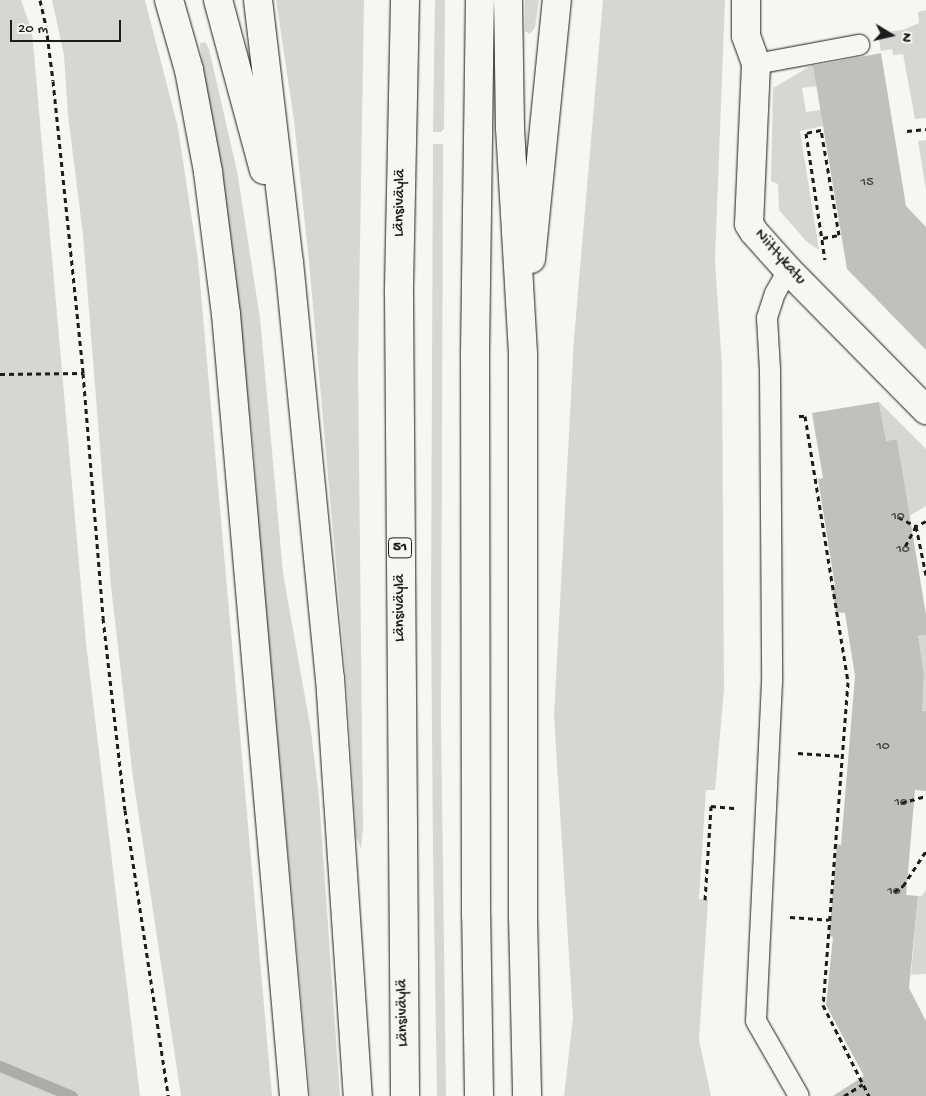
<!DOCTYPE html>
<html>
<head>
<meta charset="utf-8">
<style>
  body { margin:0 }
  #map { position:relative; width:926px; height:1096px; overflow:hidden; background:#f6f6f2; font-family:"Gochi Hand",sans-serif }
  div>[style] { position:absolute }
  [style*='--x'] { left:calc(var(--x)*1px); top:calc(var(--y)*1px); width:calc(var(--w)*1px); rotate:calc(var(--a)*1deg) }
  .green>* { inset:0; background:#d6d6d2 }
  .stream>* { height:11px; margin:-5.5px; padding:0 5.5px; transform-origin:5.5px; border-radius:5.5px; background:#acaca9 }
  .building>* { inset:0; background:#c0c0bd }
  .path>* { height:3px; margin-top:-1.5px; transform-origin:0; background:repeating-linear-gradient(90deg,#1c1c1c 0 5px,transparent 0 9px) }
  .roads { filter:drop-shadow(0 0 1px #1c1c1c) drop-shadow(0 0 1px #1c1c1c) }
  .lane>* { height:20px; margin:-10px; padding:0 10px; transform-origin:10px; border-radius:10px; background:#f6f6f2 }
  .street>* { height:28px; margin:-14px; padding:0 14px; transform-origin:14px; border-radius:14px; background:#f6f6f2 }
  .highway>* { height:28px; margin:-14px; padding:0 14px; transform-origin:14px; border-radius:14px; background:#f6f6f2 }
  span { translate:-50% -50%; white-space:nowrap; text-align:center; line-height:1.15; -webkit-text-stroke:4.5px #f6f6f2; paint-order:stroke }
  .number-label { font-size:14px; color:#454544 }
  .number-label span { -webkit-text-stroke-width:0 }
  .shield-label span { padding:1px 4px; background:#f6f6f2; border:1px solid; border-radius:4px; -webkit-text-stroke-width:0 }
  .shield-label { font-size:15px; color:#1c1c1c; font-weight:700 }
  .street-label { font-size:16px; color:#1c1c1c }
  .north { position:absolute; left:866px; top:10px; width:50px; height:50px; -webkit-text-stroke:4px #f6f6f2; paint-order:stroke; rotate:99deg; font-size:14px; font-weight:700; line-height:20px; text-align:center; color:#1c1c1c }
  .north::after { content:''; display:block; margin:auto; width:18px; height:22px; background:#1c1c1c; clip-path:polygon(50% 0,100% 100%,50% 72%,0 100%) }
  .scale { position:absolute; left:10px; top:20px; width:111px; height:22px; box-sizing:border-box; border:2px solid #1c1c1c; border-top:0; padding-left:6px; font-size:15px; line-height:18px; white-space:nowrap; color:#1c1c1c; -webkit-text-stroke:4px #f6f6f2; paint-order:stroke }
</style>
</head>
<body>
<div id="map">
  <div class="green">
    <div style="clip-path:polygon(0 0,21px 0,32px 32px,86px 643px,140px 1096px,0 1096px)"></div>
    <div style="clip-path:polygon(52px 0,145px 0,178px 128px,198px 260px,272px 1096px,181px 1096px,133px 778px,111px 586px,83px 235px,68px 115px,64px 55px)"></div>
    <div style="clip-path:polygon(276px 0,364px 0,358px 366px,363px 828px,361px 849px,356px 836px,348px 700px,309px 262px,294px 120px)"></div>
    <div style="clip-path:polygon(435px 0,445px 0,444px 129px,441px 132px,433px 132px)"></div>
    <div style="clip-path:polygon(525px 0,539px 0,535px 27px,530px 34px,525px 31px)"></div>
    <div style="clip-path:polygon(603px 0,725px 0,715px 260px,722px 367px,724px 690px,715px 790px,706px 790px,699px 899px,708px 900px,699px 1040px,711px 1096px,564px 1096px,573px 1018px,554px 716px,574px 339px)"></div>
    <div style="clip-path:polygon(926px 10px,926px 118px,915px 119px,903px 54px,893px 55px,892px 49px,881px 51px,878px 33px,903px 30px,919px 23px,918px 12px)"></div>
    <div style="clip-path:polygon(205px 42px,209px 49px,237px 171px,260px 318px,283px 573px,311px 731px,319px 797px,340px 1096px,310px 1096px,261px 558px,254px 455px,230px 234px,201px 53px,200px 43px)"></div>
    <div style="clip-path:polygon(814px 64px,817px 86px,802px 88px,806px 112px,821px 110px,823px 126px,800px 131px,819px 250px,807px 242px,779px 210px,778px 184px,771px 181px,773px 88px)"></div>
    <div style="clip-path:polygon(926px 140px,926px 190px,918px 141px)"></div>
    <div style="clip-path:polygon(433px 144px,443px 144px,441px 722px,446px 1096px,437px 1096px,433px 850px,431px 609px)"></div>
    <div style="clip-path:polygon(879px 402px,926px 449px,926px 506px,909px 516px,897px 439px,874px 443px,884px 429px)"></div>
    <div style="clip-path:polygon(926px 635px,926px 711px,909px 710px,923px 694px,924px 674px,920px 650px,906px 639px)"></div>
    <div style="clip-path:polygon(926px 890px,926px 974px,911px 975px,918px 896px,922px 896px)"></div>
  </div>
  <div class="stream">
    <div style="--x:0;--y:1066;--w:78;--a:22.6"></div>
  </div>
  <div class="building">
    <div style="clip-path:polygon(881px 53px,906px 206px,926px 227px,926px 350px,847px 269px,813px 66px)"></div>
    <div style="clip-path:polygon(879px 402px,886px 441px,897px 439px,926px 615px,926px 635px,918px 636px,924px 674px,922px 711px,926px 711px,926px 791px,915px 790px,906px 895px,918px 896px,909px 988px,926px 1021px,926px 1096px,833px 1096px,864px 1076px,826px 1005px,833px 937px,829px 936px,837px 844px,841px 845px,855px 676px,845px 613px,836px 612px,832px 587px,835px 586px,818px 479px,823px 478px,812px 413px)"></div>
  </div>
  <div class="path">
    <div style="--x:40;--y:0;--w:27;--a:77"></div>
    <div style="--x:46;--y:26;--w:55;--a:82.7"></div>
    <div style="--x:53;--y:81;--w:294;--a:84.1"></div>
    <div style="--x:83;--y:373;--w:246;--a:85.3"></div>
    <div style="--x:103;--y:618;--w:193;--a:83.5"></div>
    <div style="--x:125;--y:810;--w:289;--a:81.4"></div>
    <div style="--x:907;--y:131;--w:19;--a:-6"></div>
    <div style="--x:823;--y:238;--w:16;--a:-11"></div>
    <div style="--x:839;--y:235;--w:107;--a:-99.7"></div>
    <div style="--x:821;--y:130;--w:15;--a:169"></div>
    <div style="--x:806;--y:133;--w:128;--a:81.5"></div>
    <div style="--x:0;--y:374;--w:83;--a:-0.7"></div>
    <div style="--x:799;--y:416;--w:6;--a:0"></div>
    <div style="--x:805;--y:416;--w:269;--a:80.8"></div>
    <div style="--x:848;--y:682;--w:324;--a:94.4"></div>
    <div style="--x:823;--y:1005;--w:102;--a:63.2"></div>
    <div style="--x:898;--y:517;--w:20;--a:27"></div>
    <div style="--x:916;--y:526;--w:27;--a:118"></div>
    <div style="--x:926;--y:521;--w:11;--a:153"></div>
    <div style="--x:916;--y:526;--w:50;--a:78.5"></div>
    <div style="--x:798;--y:753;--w:44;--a:3.9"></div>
    <div style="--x:901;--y:803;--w:26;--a:-16"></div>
    <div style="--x:894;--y:892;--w:11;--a:-34"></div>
    <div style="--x:903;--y:886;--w:42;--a:-56.7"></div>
    <div style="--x:705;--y:900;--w:94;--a:-86.3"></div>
    <div style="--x:711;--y:806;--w:25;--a:5"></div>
    <div style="--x:790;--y:917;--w:39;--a:4"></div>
    <div style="--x:844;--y:1096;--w:22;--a:-32"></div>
  </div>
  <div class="roads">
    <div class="lane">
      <div style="--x:756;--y:64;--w:105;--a:-10.5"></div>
      <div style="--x:788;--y:270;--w:26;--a:119"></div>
      <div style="--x:775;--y:293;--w:26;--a:108"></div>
      <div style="--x:767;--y:318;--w:52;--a:86.7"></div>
      <div style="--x:770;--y:370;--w:312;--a:89.6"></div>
      <div style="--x:772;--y:682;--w:339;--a:92.7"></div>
      <div style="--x:756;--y:1021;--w:86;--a:60.2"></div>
    </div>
    <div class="street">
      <div style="--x:746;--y:0;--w:36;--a:90"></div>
      <div style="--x:746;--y:36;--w:30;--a:70"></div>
      <div style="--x:756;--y:64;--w:160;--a:92.5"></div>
      <div style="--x:749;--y:224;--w:9;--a:58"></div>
      <div style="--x:754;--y:232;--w:51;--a:48.2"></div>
      <div style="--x:788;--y:270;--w:197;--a:45.4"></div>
    </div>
    <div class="highway">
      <div style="--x:169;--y:0;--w:73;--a:74.1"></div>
      <div style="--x:189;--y:70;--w:104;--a:79.4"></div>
      <div style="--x:208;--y:172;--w:143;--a:82.8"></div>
      <div style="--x:226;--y:314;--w:785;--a:85.03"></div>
      <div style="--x:218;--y:0;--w:176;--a:74.9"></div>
      <div style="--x:258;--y:0;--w:264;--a:83.3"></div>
      <div style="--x:289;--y:262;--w:418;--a:84.4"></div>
      <div style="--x:330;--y:678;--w:419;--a:86.2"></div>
      <div style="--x:405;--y:0;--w:294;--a:91.2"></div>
      <div style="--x:399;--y:294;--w:802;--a:89.57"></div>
      <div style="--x:508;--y:0;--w:128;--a:89.1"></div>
      <div style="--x:510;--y:128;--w:227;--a:86.7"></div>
      <div style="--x:523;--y:355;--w:561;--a:90"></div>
      <div style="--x:523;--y:916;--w:180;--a:88.7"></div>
      <div style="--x:531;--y:259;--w:260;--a:-84.3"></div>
      <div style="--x:479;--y:1096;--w:181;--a:-90.9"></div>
      <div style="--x:476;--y:915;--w:561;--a:-90.1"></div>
      <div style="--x:475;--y:354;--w:354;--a:-89.2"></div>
    </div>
  </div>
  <div class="number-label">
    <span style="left:867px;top:183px">15</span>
    <span style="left:898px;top:517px">10</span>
    <span style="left:903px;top:550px">10</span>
    <span style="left:883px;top:747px">10</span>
    <span style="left:901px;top:803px">10</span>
    <span style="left:894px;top:892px">10</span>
  </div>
  <div class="shield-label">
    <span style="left:400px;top:548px">51</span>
  </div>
  <div class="street-label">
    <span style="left:401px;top:203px;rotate:-89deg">Länsiväylä</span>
    <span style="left:779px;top:258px;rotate:48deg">Niittykatu</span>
    <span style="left:401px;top:608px;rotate:-90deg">Länsiväylä</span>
    <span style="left:404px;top:1013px;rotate:-91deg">Länsiväylä</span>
  </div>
  <div class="north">N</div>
  <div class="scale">20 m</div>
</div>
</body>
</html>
